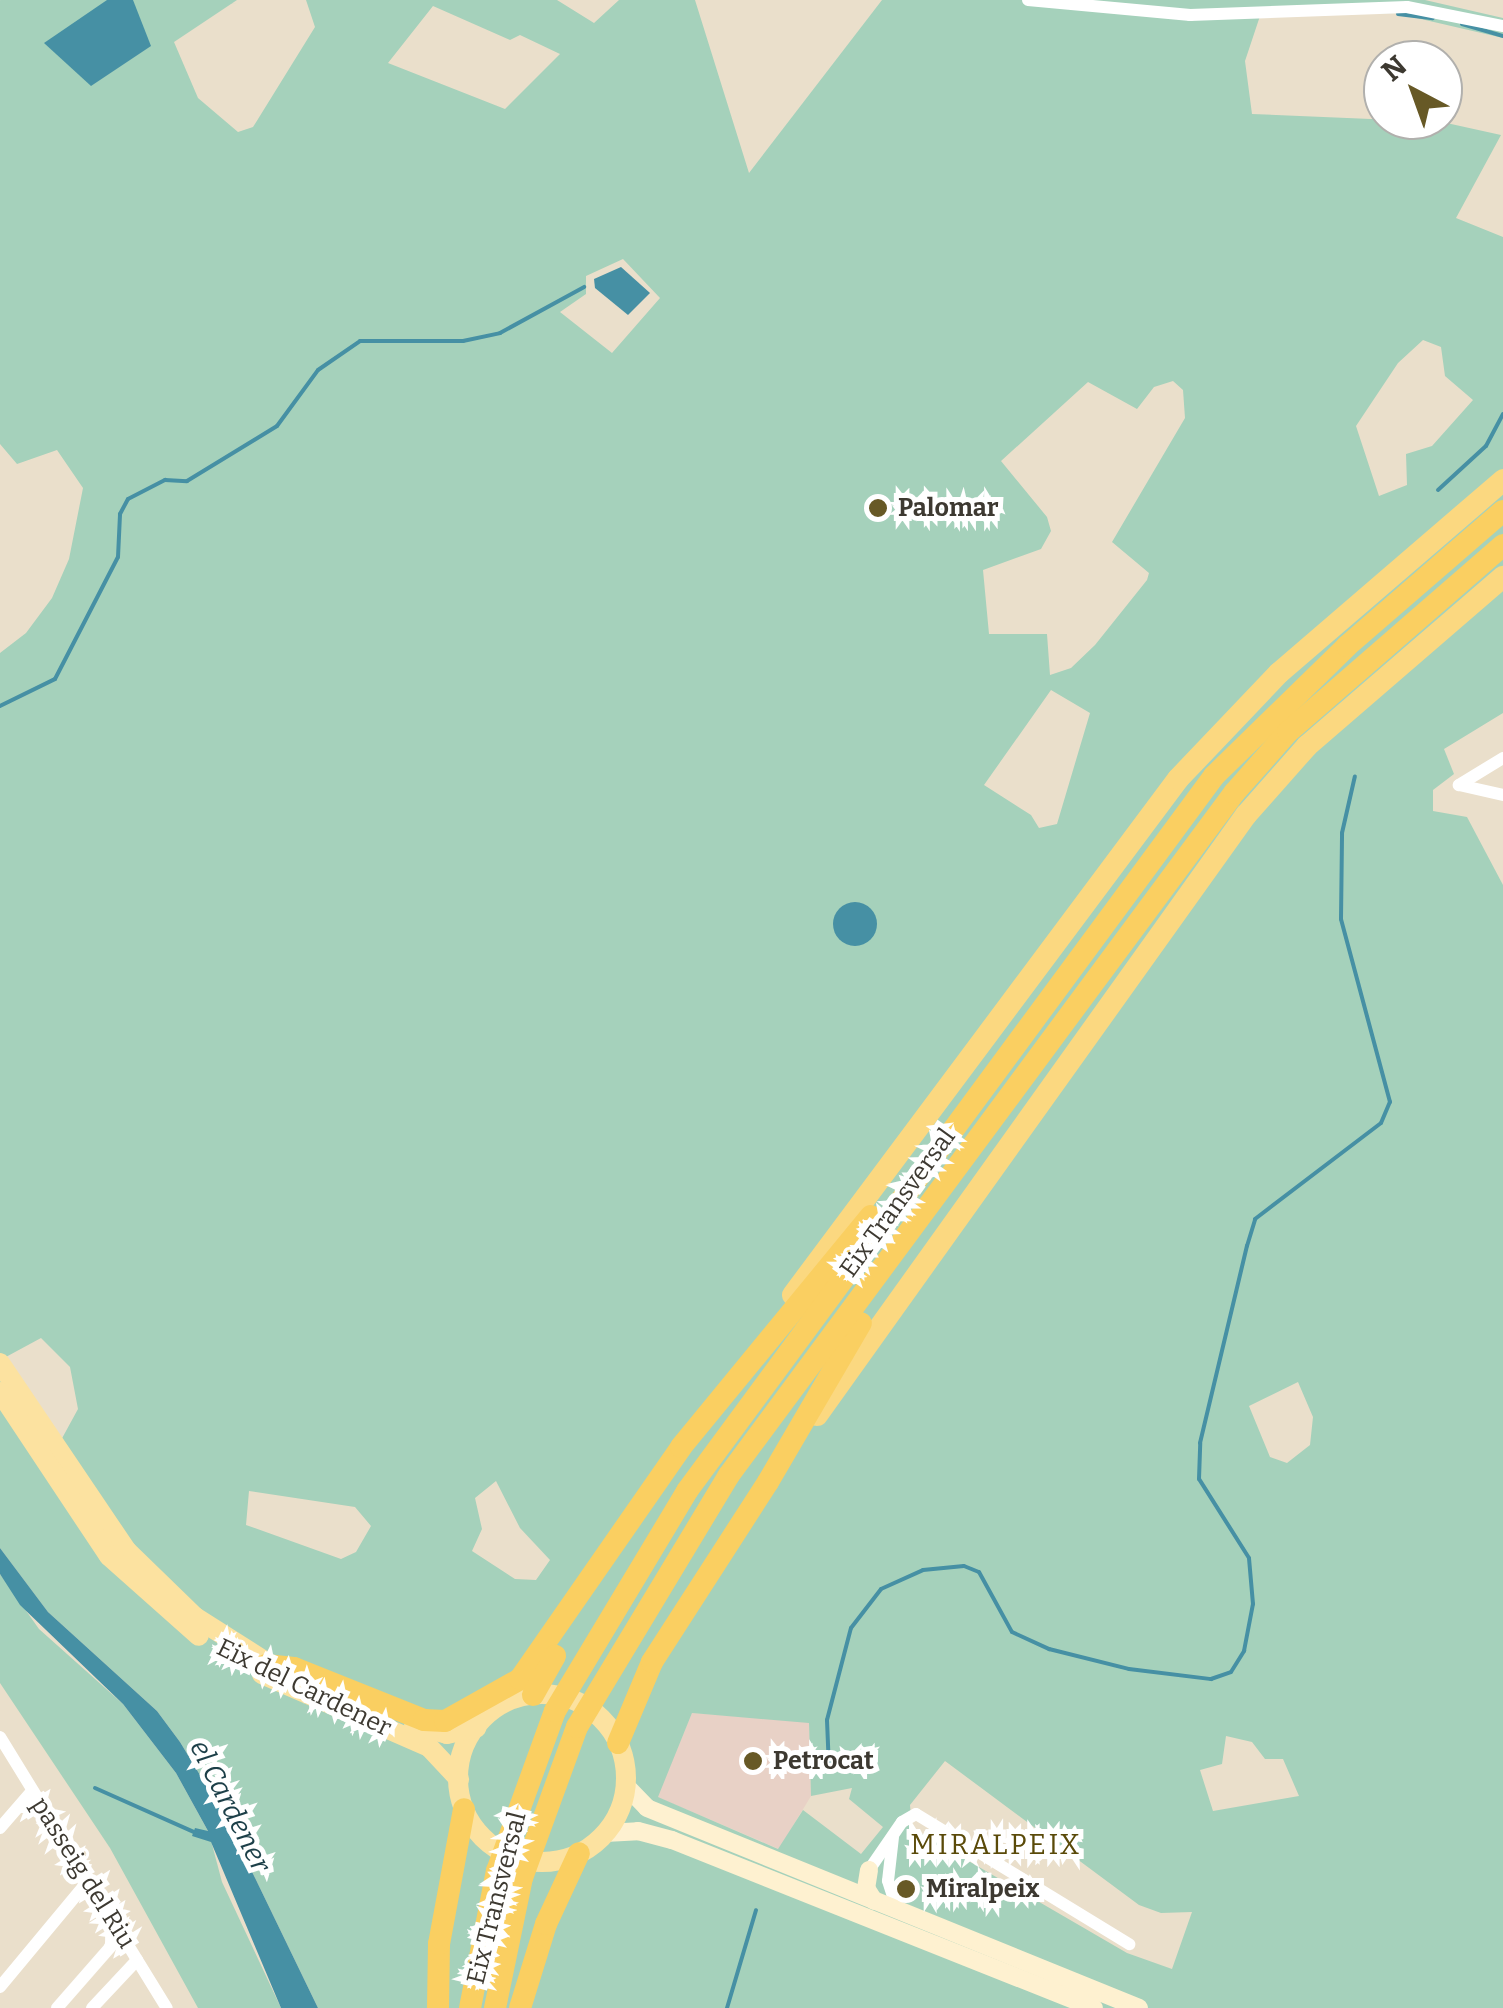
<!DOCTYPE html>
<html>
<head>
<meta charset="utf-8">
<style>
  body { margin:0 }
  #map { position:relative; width:1503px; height:2008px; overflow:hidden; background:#eadfcb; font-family:Bitter,serif }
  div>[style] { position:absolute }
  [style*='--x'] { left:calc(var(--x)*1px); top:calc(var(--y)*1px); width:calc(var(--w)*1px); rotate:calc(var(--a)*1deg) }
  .industrial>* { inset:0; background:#e8d1c6 }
  .green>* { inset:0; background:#a5d1bb }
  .water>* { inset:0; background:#4690a4 }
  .round { border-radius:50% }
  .stream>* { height:4px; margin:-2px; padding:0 2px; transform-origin:2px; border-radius:2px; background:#4690a4 }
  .minor>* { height:12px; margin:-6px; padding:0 6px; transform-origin:6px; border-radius:6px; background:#fff }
  .secondary>* { height:18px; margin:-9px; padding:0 9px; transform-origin:9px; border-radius:9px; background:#fef1d0 }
  .primary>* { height:20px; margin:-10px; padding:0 10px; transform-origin:10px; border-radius:10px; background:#fce2a0 }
  .primary>.ring { margin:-10px; padding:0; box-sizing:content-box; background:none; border:20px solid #fce2a0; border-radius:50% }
  .trunk>* { height:22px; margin:-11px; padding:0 11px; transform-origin:11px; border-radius:11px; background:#fbd880 }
  .motorway>* { height:22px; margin:-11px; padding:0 11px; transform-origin:11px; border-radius:11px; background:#facf61 }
  .dots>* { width:28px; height:28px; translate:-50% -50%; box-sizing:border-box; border:5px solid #fff; border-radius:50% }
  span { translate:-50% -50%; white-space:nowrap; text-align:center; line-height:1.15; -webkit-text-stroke:10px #fff; paint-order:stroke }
  .poi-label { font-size:25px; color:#3d3931; font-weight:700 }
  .left { translate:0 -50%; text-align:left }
  .street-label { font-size:25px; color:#3d3931 }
  .water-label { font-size:28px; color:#1c3f48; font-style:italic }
  .neighbourhood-label { font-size:28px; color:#5a4a09; letter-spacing:2.5px }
  .north { position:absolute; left:1363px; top:40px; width:100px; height:100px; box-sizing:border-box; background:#fff; border:2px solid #b1b0ad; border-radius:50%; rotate:319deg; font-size:28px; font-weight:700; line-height:40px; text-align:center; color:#3d3931 }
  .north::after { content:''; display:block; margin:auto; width:35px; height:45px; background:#675926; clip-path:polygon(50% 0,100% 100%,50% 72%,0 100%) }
</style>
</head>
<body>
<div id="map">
  <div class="industrial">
    <div style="clip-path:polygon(692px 1713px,809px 1722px,811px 1796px,779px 1849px,657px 1797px)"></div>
  </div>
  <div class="green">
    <div style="clip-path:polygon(evenodd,0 0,237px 0,174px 42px,198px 98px,238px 132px,253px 127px,315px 27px,306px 0,557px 0,594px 23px,619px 0,695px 0,749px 173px,882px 0,1425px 0,1503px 18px,1503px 38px,1395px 13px,1260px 16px,1245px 61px,1252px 114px,1442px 122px,1501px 135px,1456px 218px,1503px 237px,1503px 713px,1444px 749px,1454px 774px,1433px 790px,1433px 811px,1467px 817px,1503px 885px,1503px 2008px,318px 2008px,226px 1818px,180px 1742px,157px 1711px,48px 1612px,0 1548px,0 653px,26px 633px,52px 598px,69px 559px,83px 488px,57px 450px,17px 464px,0 444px,0 0,433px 6px,510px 40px,520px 35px,560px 54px,505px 109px,388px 63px,433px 6px,0 0,623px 259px,660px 298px,612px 353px,560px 312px,586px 294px,586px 276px,623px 259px,0 0,1423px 340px,1441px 347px,1445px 376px,1473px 400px,1432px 446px,1406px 454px,1407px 485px,1379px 496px,1356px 426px,1398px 363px,1423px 340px,0 0,1173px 381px,1183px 390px,1185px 418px,1112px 542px,1149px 573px,1147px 580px,1095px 645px,1071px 668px,1050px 675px,1047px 634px,989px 634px,983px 570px,1041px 549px,1051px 531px,1047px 517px,1001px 461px,1088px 382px,1137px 409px,1154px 387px,1173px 381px,0 0,1051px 690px,1090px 713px,1057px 824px,1039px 828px,1031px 815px,984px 785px,1051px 690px,0 0,41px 1338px,70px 1367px,78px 1409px,60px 1442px,4px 1358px,41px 1338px,0 0,1298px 1382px,1313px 1417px,1310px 1445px,1287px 1463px,1270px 1457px,1249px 1406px,1298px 1382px,0 0,496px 1481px,520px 1528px,550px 1560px,536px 1580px,515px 1579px,472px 1551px,482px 1529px,475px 1498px,496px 1481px,0 0,249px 1491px,355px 1507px,371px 1526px,356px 1552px,341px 1559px,246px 1525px,249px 1491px,0 0,692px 1713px,809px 1723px,811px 1796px,852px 1788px,849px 1799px,883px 1827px,861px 1854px,803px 1810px,778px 1849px,658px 1797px,692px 1713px,0 0,1226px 1736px,1252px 1742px,1265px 1759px,1283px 1759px,1299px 1796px,1213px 1811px,1200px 1770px,1222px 1764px,1226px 1736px,0 0,945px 1761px,1139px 1905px,1161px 1913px,1192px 1912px,1172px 1969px,1127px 1953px,912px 1828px,910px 1805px,945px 1761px)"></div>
    <div style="clip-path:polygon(0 1574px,39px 1629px,123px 1704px,176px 1773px,209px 1833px,222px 1882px,281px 2008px,198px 2008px,110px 1848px,0 1683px)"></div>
  </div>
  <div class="water">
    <div style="clip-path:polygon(107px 0,133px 0,151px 46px,91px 86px,44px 43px)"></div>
    <div style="clip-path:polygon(621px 267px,650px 293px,628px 315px,595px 288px,594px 279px)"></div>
    <div class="round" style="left:833px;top:902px;width:44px;height:44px"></div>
    <div style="clip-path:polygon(0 1548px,48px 1612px,157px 1711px,180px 1742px,226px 1818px,318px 2008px,281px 2008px,211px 1842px,192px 1836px,195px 1828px,208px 1831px,176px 1773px,123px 1704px,20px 1605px,0 1574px)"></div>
  </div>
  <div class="stream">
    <div style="--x:1398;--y:14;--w:35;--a:7"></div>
    <div style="--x:1462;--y:24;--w:43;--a:16.3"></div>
    <div style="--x:1438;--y:490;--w:65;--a:-42.5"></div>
    <div style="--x:1486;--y:446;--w:36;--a:-62"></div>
    <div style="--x:0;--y:706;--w:61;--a:-26.1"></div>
    <div style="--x:55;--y:679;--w:137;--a:-62.7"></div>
    <div style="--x:118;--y:557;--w:43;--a:-87.3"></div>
    <div style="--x:120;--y:514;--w:17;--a:-62"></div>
    <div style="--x:128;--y:499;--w:42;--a:-27.2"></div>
    <div style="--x:165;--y:480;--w:22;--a:3"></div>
    <div style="--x:187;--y:481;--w:105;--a:-31.4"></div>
    <div style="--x:277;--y:426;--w:69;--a:-53.8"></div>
    <div style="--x:318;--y:370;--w:51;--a:-34.6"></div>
    <div style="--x:360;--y:341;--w:103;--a:0"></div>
    <div style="--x:463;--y:341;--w:38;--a:-12"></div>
    <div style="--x:500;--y:333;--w:96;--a:-28.7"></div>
    <div style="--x:829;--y:1768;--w:48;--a:-92.4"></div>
    <div style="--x:827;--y:1720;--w:95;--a:-75.4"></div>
    <div style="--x:851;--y:1628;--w:49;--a:-52.4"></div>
    <div style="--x:881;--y:1589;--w:46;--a:-24.3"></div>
    <div style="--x:923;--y:1570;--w:41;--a:-5.6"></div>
    <div style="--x:964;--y:1566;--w:16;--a:22"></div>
    <div style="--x:979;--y:1572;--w:68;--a:61.2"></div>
    <div style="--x:1012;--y:1632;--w:41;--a:24.7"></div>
    <div style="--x:1049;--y:1649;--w:82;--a:14"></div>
    <div style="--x:1129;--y:1669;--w:83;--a:7"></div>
    <div style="--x:1211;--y:1679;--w:21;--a:-19"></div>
    <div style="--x:1231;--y:1672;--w:25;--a:-58"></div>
    <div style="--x:1244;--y:1651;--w:48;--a:-79.2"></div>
    <div style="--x:1253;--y:1604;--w:46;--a:-95"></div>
    <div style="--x:1249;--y:1558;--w:93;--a:-122.3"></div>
    <div style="--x:1199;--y:1479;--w:36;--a:-88"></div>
    <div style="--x:1200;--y:1443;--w:203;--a:-76.6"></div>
    <div style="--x:1247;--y:1246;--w:28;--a:-73"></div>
    <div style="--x:1255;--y:1219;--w:158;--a:-37.3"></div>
    <div style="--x:1381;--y:1123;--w:23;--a:-67"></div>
    <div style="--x:1390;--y:1102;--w:189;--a:-105"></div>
    <div style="--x:1341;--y:919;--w:86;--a:-89.3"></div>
    <div style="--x:1342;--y:833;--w:58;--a:-77.2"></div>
    <div style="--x:95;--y:1788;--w:111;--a:24"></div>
    <div style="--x:727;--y:2008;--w:102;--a:-73.5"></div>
  </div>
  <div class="minor">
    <div style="--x:1028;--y:0;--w:163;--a:5.3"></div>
    <div style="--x:1190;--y:15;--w:217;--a:-2.1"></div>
    <div style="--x:1407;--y:7;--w:98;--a:11.2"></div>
    <div style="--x:1503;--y:758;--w:52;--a:148.5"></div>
    <div style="--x:1459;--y:785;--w:45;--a:12.8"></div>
    <div style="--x:0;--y:1737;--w:318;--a:58.4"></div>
    <div style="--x:0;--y:1828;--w:49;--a:-49.1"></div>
    <div style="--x:893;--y:1837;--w:44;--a:96.5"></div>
    <div style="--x:888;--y:1881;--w:25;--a:72"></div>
    <div style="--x:869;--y:1870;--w:58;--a:-55.5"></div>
    <div style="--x:902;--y:1822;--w:16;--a:-30"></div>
    <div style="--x:916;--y:1814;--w:250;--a:31.4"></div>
    <div style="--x:0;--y:1987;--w:138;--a:-50.3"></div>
    <div style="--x:57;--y:2008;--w:97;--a:-48.8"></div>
    <div style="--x:92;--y:2008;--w:66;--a:-46.8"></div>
  </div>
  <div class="secondary">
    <div style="--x:626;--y:1786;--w:30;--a:46"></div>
    <div style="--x:647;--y:1808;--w:531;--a:22.12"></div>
    <div style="--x:605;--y:1833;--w:33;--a:-3"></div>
    <div style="--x:638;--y:1831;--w:35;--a:15"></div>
    <div style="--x:672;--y:1840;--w:454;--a:21.7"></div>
    <div style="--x:869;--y:1870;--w:18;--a:99"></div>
    <div style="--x:866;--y:1888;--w:15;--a:58"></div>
  </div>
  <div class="primary">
    <div style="--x:0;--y:1363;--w:227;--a:56"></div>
    <div style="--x:127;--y:1551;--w:95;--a:44.1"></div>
    <div style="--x:195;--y:1617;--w:101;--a:32.4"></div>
    <div style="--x:0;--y:1392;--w:197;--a:56.4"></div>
    <div style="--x:109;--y:1556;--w:120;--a:41.6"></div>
    <div style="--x:262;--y:1674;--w:182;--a:23.6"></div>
    <div style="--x:429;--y:1747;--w:44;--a:46.8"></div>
    <div class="ring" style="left:458px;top:1694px;width:148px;height:148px"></div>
    <div style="--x:414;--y:1725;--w:34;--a:15"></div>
    <div style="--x:447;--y:1734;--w:30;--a:-12"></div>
  </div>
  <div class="trunk">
    <div style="--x:793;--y:1295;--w:644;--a:-53.27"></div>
    <div style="--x:1178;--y:779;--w:146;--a:-46.4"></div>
    <div style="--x:1279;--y:673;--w:296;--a:-40.7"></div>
    <div style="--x:817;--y:1415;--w:738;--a:-54.44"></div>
    <div style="--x:1246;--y:815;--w:92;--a:-48.5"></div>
    <div style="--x:1307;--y:746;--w:259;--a:-40.8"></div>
  </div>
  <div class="motorway">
    <div style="--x:266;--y:1665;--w:28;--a:6"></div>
    <div style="--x:294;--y:1668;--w:140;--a:21.8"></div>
    <div style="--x:424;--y:1720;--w:21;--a:3"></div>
    <div style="--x:445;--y:1721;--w:86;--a:-29.2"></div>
    <div style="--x:520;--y:1679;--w:282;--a:-55.2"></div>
    <div style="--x:681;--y:1447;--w:299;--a:-50.6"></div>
    <div style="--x:533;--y:1695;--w:45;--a:-60.6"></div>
    <div style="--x:618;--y:1743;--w:88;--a:-67.2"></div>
    <div style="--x:652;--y:1662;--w:214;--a:-57.2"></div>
    <div style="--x:768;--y:1482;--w:184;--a:-59.7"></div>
    <div style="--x:438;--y:2008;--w:64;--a:-89.1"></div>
    <div style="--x:439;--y:1944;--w:137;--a:-79.5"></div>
    <div style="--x:470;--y:2008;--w:140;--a:-78.9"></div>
    <div style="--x:497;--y:1871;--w:170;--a:-70.1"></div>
    <div style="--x:555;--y:1711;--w:257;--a:-59"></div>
    <div style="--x:687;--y:1491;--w:888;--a:-53.61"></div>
    <div style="--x:1214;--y:776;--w:186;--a:-44.3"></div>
    <div style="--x:1347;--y:646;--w:206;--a:-40.9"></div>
    <div style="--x:495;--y:2008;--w:133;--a:-78.3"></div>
    <div style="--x:522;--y:1878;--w:161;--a:-70"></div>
    <div style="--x:577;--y:1727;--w:294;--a:-58.9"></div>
    <div style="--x:729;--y:1475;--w:849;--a:-53.48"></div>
    <div style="--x:1234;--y:793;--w:81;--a:-48.5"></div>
    <div style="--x:1288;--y:732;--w:285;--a:-41"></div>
    <div style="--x:520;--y:2008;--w:88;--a:-72.8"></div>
    <div style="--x:546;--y:1924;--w:78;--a:-65.1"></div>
  </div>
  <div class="dots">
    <div style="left:878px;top:508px;background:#675926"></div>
    <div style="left:753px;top:1761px;background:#675926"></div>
    <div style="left:906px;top:1889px;background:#675926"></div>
  </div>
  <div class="poi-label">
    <span class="left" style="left:898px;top:508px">Palomar</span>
    <span class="left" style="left:773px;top:1761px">Petrocat</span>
    <span class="left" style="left:926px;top:1889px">Miralpeix</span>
  </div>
  <div class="street-label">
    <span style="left:898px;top:1203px;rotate:-54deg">Eix Transversal</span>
    <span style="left:304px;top:1688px;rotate:26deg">Eix del Cardener</span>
    <span style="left:83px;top:1873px;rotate:58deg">passeig del Riu</span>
    <span style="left:497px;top:1898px;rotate:-76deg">Eix Transversal</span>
  </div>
  <div class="water-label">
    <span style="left:230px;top:1806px;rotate:63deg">el Cardener</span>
  </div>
  <div class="neighbourhood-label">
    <span style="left:996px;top:1845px">MIRALPEIX</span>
  </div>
  <div class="north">N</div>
</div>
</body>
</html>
